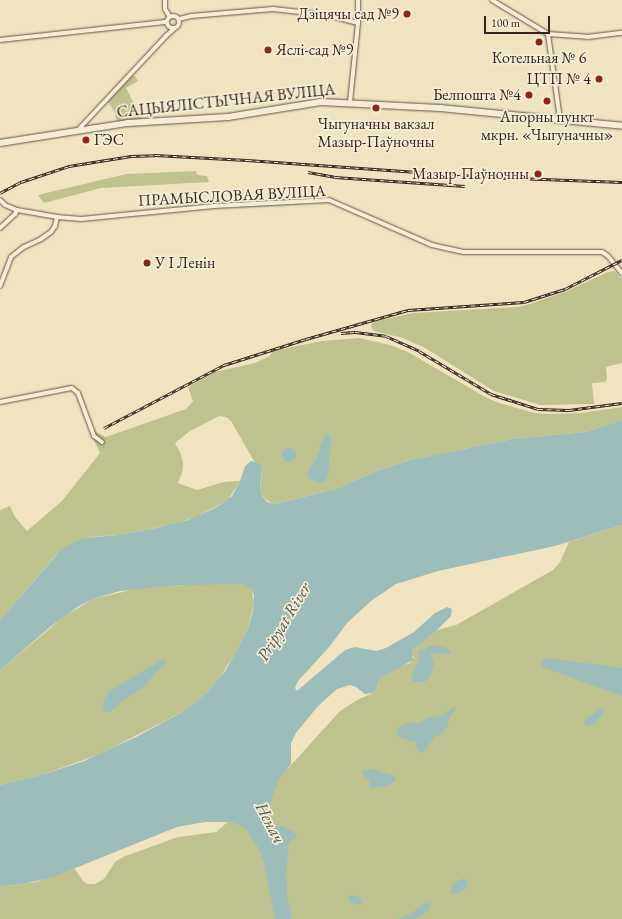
<!DOCTYPE html>
<html>
<head>
<meta charset="utf-8">
<style>
  body { margin:0 }
  #map { position:relative; width:622px; height:919px; overflow:hidden; background:#f0e4c0; font-family:"EB Garamond",serif }
  div>[style] { position:absolute }
  [style*='--x'] { left:calc(var(--x)*1px); top:calc(var(--y)*1px); width:calc(var(--w)*1px); rotate:calc(var(--a)*1deg) }
  .green>* { inset:0; background:#bec28f }
  .water>* { inset:0; background:#9cbdba }
  .round { border-radius:50% }
  .roads { filter:drop-shadow(0 0 1px #625545) drop-shadow(0 0 1px #625545) }
  .street>* { height:4px; margin:-2px; padding:0 2px; transform-origin:2px; border-radius:2px; background:#f5edd6 }
  .street>.ring { margin:-2px; padding:0; box-sizing:content-box; background:none; border:4px solid #f5edd6; border-radius:50% }
  .secondary>* { height:6px; margin:-3px; padding:0 3px; transform-origin:3px; border-radius:3px; background:#f5edd6 }
  .rail>* { height:3px; margin-top:-1.5px; transform-origin:0; background:repeating-linear-gradient(90deg,#f5edd6 0 4.5px,#32251c 0 9px); box-sizing:border-box; border-block:1px solid #32251c }
  .dots>* { width:11px; height:11px; translate:-50% -50%; box-sizing:border-box; border:2px solid #f5edd6; border-radius:50% }
  span { translate:-50% -50%; white-space:nowrap; text-align:center; line-height:1.15; -webkit-text-stroke:3.5px #f5edd6; paint-order:stroke }
  .poi-label { font-size:16px; color:#32251c }
  .right { translate:-100% -50%; text-align:right }
  .left { translate:0 -50%; text-align:left }
  .street-label { font-size:16px; color:#32251c }
  .water-label { font-size:17px; color:#52534b; font-style:italic }
  .scale { position:absolute; left:484px; top:16px; width:66px; height:18px; box-sizing:border-box; border:2px solid #32251c; border-top:0; padding-left:5px; font-size:12px; line-height:14px; white-space:nowrap; color:#32251c; -webkit-text-stroke:3px #f5edd6; paint-order:stroke }
</style>
</head>
<body>
<div id="map">
  <div class="green">
    <div style="clip-path:polygon(131px 76px,135px 76px,138px 81px,126px 88px,143px 121px,118px 123px,115px 116px,116px 114px,108px 102px)"></div>
    <div style="clip-path:polygon(196px 171px,197px 175px,207px 176px,209px 182px,101px 188px,44px 203px,38px 195px,126px 174px)"></div>
    <div style="clip-path:polygon(614px 271px,622px 279px,622px 363px,606px 367px,607px 379px,605px 382px,592px 383px,594px 404px,540px 405px,494px 391px,425px 348px,403px 338px,374px 331px,371px 327px,372px 323px,377px 321px,413px 313px,518px 307px,530px 304px,567px 291px,608px 272px)"></div>
    <div style="clip-path:polygon(359px 338px,390px 345px,408px 352px,485px 397px,499px 403px,535px 413px,548px 414px,582px 413px,622px 407px,622px 420px,585px 432px,513px 439px,415px 459px,379px 470px,336px 489px,273px 504px,265px 499px,260px 492px,262px 467px,254px 461px,231px 421px,226px 417px,219px 416px,190px 431px,175px 443px,180px 452px,183px 463px,182px 473px,178px 483px,197px 490px,224px 482px,240px 481px,228px 500px,196px 517px,170px 525px,119px 535px,91px 537px,72px 543px,56px 555px,0 620px,0 510px,10px 506px,15px 517px,27px 531px,62px 501px,100px 453px,89px 430px,92px 427px,96px 432px,106px 437px,186px 409px,193px 401px,188px 387px,215px 372px,255px 363px,270px 356px,272px 351px,322px 341px)"></div>
    <div style="clip-path:polygon(622px 525px,622px 919px,0 919px,0 887px,36px 882px,74px 868px,83px 881px,87px 884px,95px 884px,104px 879px,115px 862px,123px 857px,178px 837px,216px 832px,283px 774px,340px 711px,357px 700px,373px 693px,376px 690px,380px 678px,398px 667px,410px 663px,414px 657px,411px 654px,413px 650px,437px 630px,456px 625px,553px 570px,560px 562px,569px 542px)"></div>
    <div style="clip-path:polygon(207px 583px,243px 584px,248px 586px,252px 590px,254px 604px,247px 631px,233px 657px,217px 682px,207px 693px,184px 711px,100px 754px,45px 774px,0 785px,0 670px,65px 616px,93px 599px,135px 589px)"></div>
  </div>
  <div class="water">
    <div style="clip-path:polygon(622px 420px,622px 525px,555px 546px,438px 571px,396px 584px,371px 601px,347px 623px,330px 646px,298px 681px,295px 688px,297px 691px,345px 650px,355px 647px,376px 651px,386px 648px,414px 632px,435px 613px,447px 607px,452px 609px,451px 616px,437px 630px,412px 651px,413px 660px,380px 678px,376px 690px,373px 693px,365px 694px,356px 687px,350px 685px,337px 689px,318px 706px,296px 733px,291px 743px,291px 764px,278px 781px,264px 820px,267px 826px,283px 826px,297px 834px,296px 838px,289px 842px,286px 872px,287px 896px,292px 919px,275px 919px,264px 863px,259px 849px,248px 832px,240px 825px,232px 822px,205px 822px,177px 827px,53px 877px,28px 883px,0 887px,0 785px,45px 774px,84px 761px,136px 737px,184px 711px,207px 693px,226px 670px,247px 631px,253px 611px,254px 596px,252px 590px,243px 584px,182px 585px,120px 591px,93px 599px,79px 606px,49px 628px,0 670px,0 620px,60px 551px,72px 543px,85px 538px,119px 535px,161px 527px,188px 520px,211px 510px,223px 503px,232px 496px,240px 481px,245px 466px,251px 461px,257px 462px,262px 467px,260px 488px,262px 496px,267px 502px,274px 504px,336px 489px,379px 470px,415px 459px,513px 439px,585px 432px)"></div>
    <div style="clip-path:polygon(328px 433px,331px 438px,328px 475px,325px 482px,319px 483px,308px 478px,307px 473px,316px 459px,324px 436px)"></div>
    <div class="round" style="left:282px;top:448px;width:14px;height:14px"></div>
    <div style="clip-path:polygon(433px 645px,445px 647px,451px 651px,451px 653px,449px 654px,430px 653px,434px 664px,431px 675px,425px 682px,413px 682px,411px 677px,418px 664px,419px 651px)"></div>
    <div style="clip-path:polygon(548px 658px,622px 668px,622px 696px,545px 668px,542px 666px,542px 662px,544px 659px)"></div>
    <div style="clip-path:polygon(163px 659px,166px 661px,164px 665px,155px 673px,143px 688px,128px 697px,110px 712px,104px 711px,102px 708px,104px 700px,110px 691px)"></div>
    <div style="clip-path:polygon(455px 707px,456px 709px,449px 718px,448px 726px,440px 735px,435px 736px,423px 753px,420px 752px,415px 747px,418px 743px,401px 738px,396px 732px,398px 728px,408px 723px,420px 723px,427px 718px,441px 716px)"></div>
    <div style="clip-path:polygon(599px 710px,603px 710px,603px 715px,593px 725px,586px 726px,584px 723px,587px 718px)"></div>
    <div style="clip-path:polygon(372px 769px,394px 776px,396px 780px,388px 786px,371px 788px,369px 786px,370px 781px,362px 774px,364px 770px)"></div>
    <div style="clip-path:polygon(464px 878px,468px 881px,467px 887px,456px 894px,451px 893px,451px 888px,454px 883px)"></div>
    <div style="clip-path:polygon(349px 895px,355px 895px,359px 897px,362px 901px,361px 904px,357px 905px,350px 902px,348px 899px)"></div>
    <div style="clip-path:polygon(425px 903px,429px 903px,431px 906px,427px 912px,415px 919px,397px 919px,410px 914px)"></div>
  </div>
  <div class="roads">
    <div class="street">
      <div style="--x:165;--y:0;--w:9;--a:90"></div>
      <div style="--x:165;--y:9;--w:9;--a:58"></div>
      <div style="--x:492;--y:0;--w:66;--a:31.3"></div>
      <div style="--x:548;--y:34;--w:39;--a:4"></div>
      <div style="--x:587;--y:37;--w:35;--a:-7"></div>
      <div class="ring" style="left:167px;top:16px;width:8px;height:8px"></div>
      <div style="--x:179;--y:19;--w:12;--a:-14"></div>
      <div style="--x:191;--y:16;--w:82;--a:-4.9"></div>
      <div style="--x:273;--y:9;--w:55;--a:6.2"></div>
      <div style="--x:328;--y:15;--w:31;--a:15"></div>
      <div style="--x:548;--y:34;--w:86;--a:82"></div>
      <div style="--x:0;--y:40;--w:168;--a:-6.2"></div>
      <div style="--x:350;--y:102;--w:79;--a:-84.2"></div>
      <div style="--x:358;--y:23;--w:23;--a:-90"></div>
      <div style="--x:78;--y:130;--w:129;--a:-46.9"></div>
      <div style="--x:166;--y:36;--w:12;--a:-42"></div>
      <div style="--x:0;--y:200;--w:7;--a:45"></div>
      <div style="--x:5;--y:205;--w:13;--a:23"></div>
      <div style="--x:17;--y:210;--w:41;--a:9.9"></div>
      <div style="--x:57;--y:217;--w:24;--a:5"></div>
      <div style="--x:81;--y:219;--w:134;--a:-5.6"></div>
      <div style="--x:214;--y:206;--w:115;--a:-3"></div>
      <div style="--x:329;--y:200;--w:112;--a:23.6"></div>
      <div style="--x:432;--y:245;--w:13;--a:13"></div>
      <div style="--x:445;--y:248;--w:19;--a:12"></div>
      <div style="--x:464;--y:252;--w:138;--a:0"></div>
      <div style="--x:602;--y:252;--w:7;--a:34"></div>
      <div style="--x:608;--y:256;--w:22;--a:51"></div>
      <div style="--x:0;--y:228;--w:21;--a:-43"></div>
      <div style="--x:15;--y:214;--w:4;--a:-63"></div>
      <div style="--x:0;--y:286;--w:31;--a:-69"></div>
      <div style="--x:11;--y:257;--w:16;--a:-38"></div>
      <div style="--x:24;--y:247;--w:19;--a:-25"></div>
      <div style="--x:41;--y:239;--w:12;--a:-35"></div>
      <div style="--x:51;--y:232;--w:7;--a:-56"></div>
      <div style="--x:55;--y:226;--w:9;--a:-77"></div>
      <div style="--x:0;--y:402;--w:73;--a:-11"></div>
      <div style="--x:72;--y:388;--w:8;--a:40"></div>
      <div style="--x:78;--y:393;--w:46;--a:69.6"></div>
      <div style="--x:94;--y:436;--w:10;--a:37"></div>
    </div>
    <div class="secondary">
      <div style="--x:0;--y:143;--w:130;--a:-8.9"></div>
      <div style="--x:128;--y:123;--w:100;--a:-3.4"></div>
      <div style="--x:228;--y:117;--w:94;--a:-9.2"></div>
      <div style="--x:321;--y:102;--w:119;--a:2.9"></div>
      <div style="--x:440;--y:108;--w:183;--a:5.6"></div>
    </div>
  </div>
  <div class="rail">
    <div style="--x:308;--y:172;--w:27;--a:10"></div>
    <div style="--x:335;--y:177;--w:130;--a:4"></div>
    <div style="--x:0;--y:193;--w:24;--a:-28"></div>
    <div style="--x:21;--y:182;--w:51;--a:-18.4"></div>
    <div style="--x:69;--y:166;--w:63;--a:-9.2"></div>
    <div style="--x:131;--y:156;--w:24;--a:-2"></div>
    <div style="--x:155;--y:155;--w:92;--a:3.1"></div>
    <div style="--x:247;--y:160;--w:242;--a:4"></div>
    <div style="--x:488;--y:177;--w:134;--a:2.1"></div>
    <div style="--x:341;--y:333;--w:14;--a:-4"></div>
    <div style="--x:355;--y:332;--w:31;--a:7"></div>
    <div style="--x:386;--y:336;--w:36;--a:24"></div>
    <div style="--x:419;--y:351;--w:84;--a:30.8"></div>
    <div style="--x:491;--y:394;--w:49;--a:17.7"></div>
    <div style="--x:538;--y:409;--w:31;--a:2"></div>
    <div style="--x:569;--y:410;--w:53;--a:-7.5"></div>
    <div style="--x:104;--y:428;--w:136;--a:-27.7"></div>
    <div style="--x:224;--y:365;--w:86;--a:-17.6"></div>
    <div style="--x:306;--y:339;--w:106;--a:-15.9"></div>
    <div style="--x:408;--y:310;--w:116;--a:-3.9"></div>
    <div style="--x:524;--y:302;--w:43;--a:-17.6"></div>
    <div style="--x:565;--y:289;--w:64;--a:-27"></div>
  </div>
  <div class="dots">
    <div style="left:407px;top:14px;background:#8f2418"></div>
    <div style="left:539px;top:42px;background:#8f2418"></div>
    <div style="left:268px;top:50px;background:#8f2418"></div>
    <div style="left:599px;top:79px;background:#8f2418"></div>
    <div style="left:529px;top:95px;background:#8f2418"></div>
    <div style="left:547px;top:101px;background:#8f2418"></div>
    <div style="left:376px;top:108px;background:#8f2418"></div>
    <div style="left:86px;top:140px;background:#8f2418"></div>
    <div style="left:538px;top:174px;background:#8f2418"></div>
    <div style="left:147px;top:263px;background:#8f2418"></div>
  </div>
  <div class="poi-label">
    <span class="right" style="left:399px;top:14px">Дзіцячы сад №9</span>
    <span class="left" style="left:276px;top:50px">Яслі-сад №9</span>
    <span style="left:539px;top:58px">Котельная № 6</span>
    <span class="right" style="left:591px;top:79px">ЦТП № 4</span>
    <span class="right" style="left:521px;top:95px">Белпошта №4</span>
    <span style="left:547px;top:126px">Апорны пункт<br>мкрн. «Чыгуначны»</span>
    <span style="left:376px;top:133px">Чыгуначны вакзал<br>Мазыр-Паўночны</span>
    <span class="left" style="left:94px;top:140px">ГЭС</span>
    <span class="right" style="left:529px;top:174px">Мазыр-Паўночны</span>
    <span class="left" style="left:155px;top:263px">У І Ленін</span>
  </div>
  <div class="street-label">
    <span style="left:226px;top:101px;rotate:-6deg">САЦЫЯЛІСТЫЧНАЯ ВУЛІЦА</span>
    <span style="left:232px;top:196px;rotate:-3deg">ПРАМЫСЛОВАЯ ВУЛІЦА</span>
  </div>
  <div class="water-label">
    <span style="left:284px;top:622px;rotate:-59deg">Pripyat River</span>
    <span style="left:270px;top:823px;rotate:62deg">Ненач</span>
  </div>
  <div class="scale">100 m</div>
</div>
</body>
</html>
